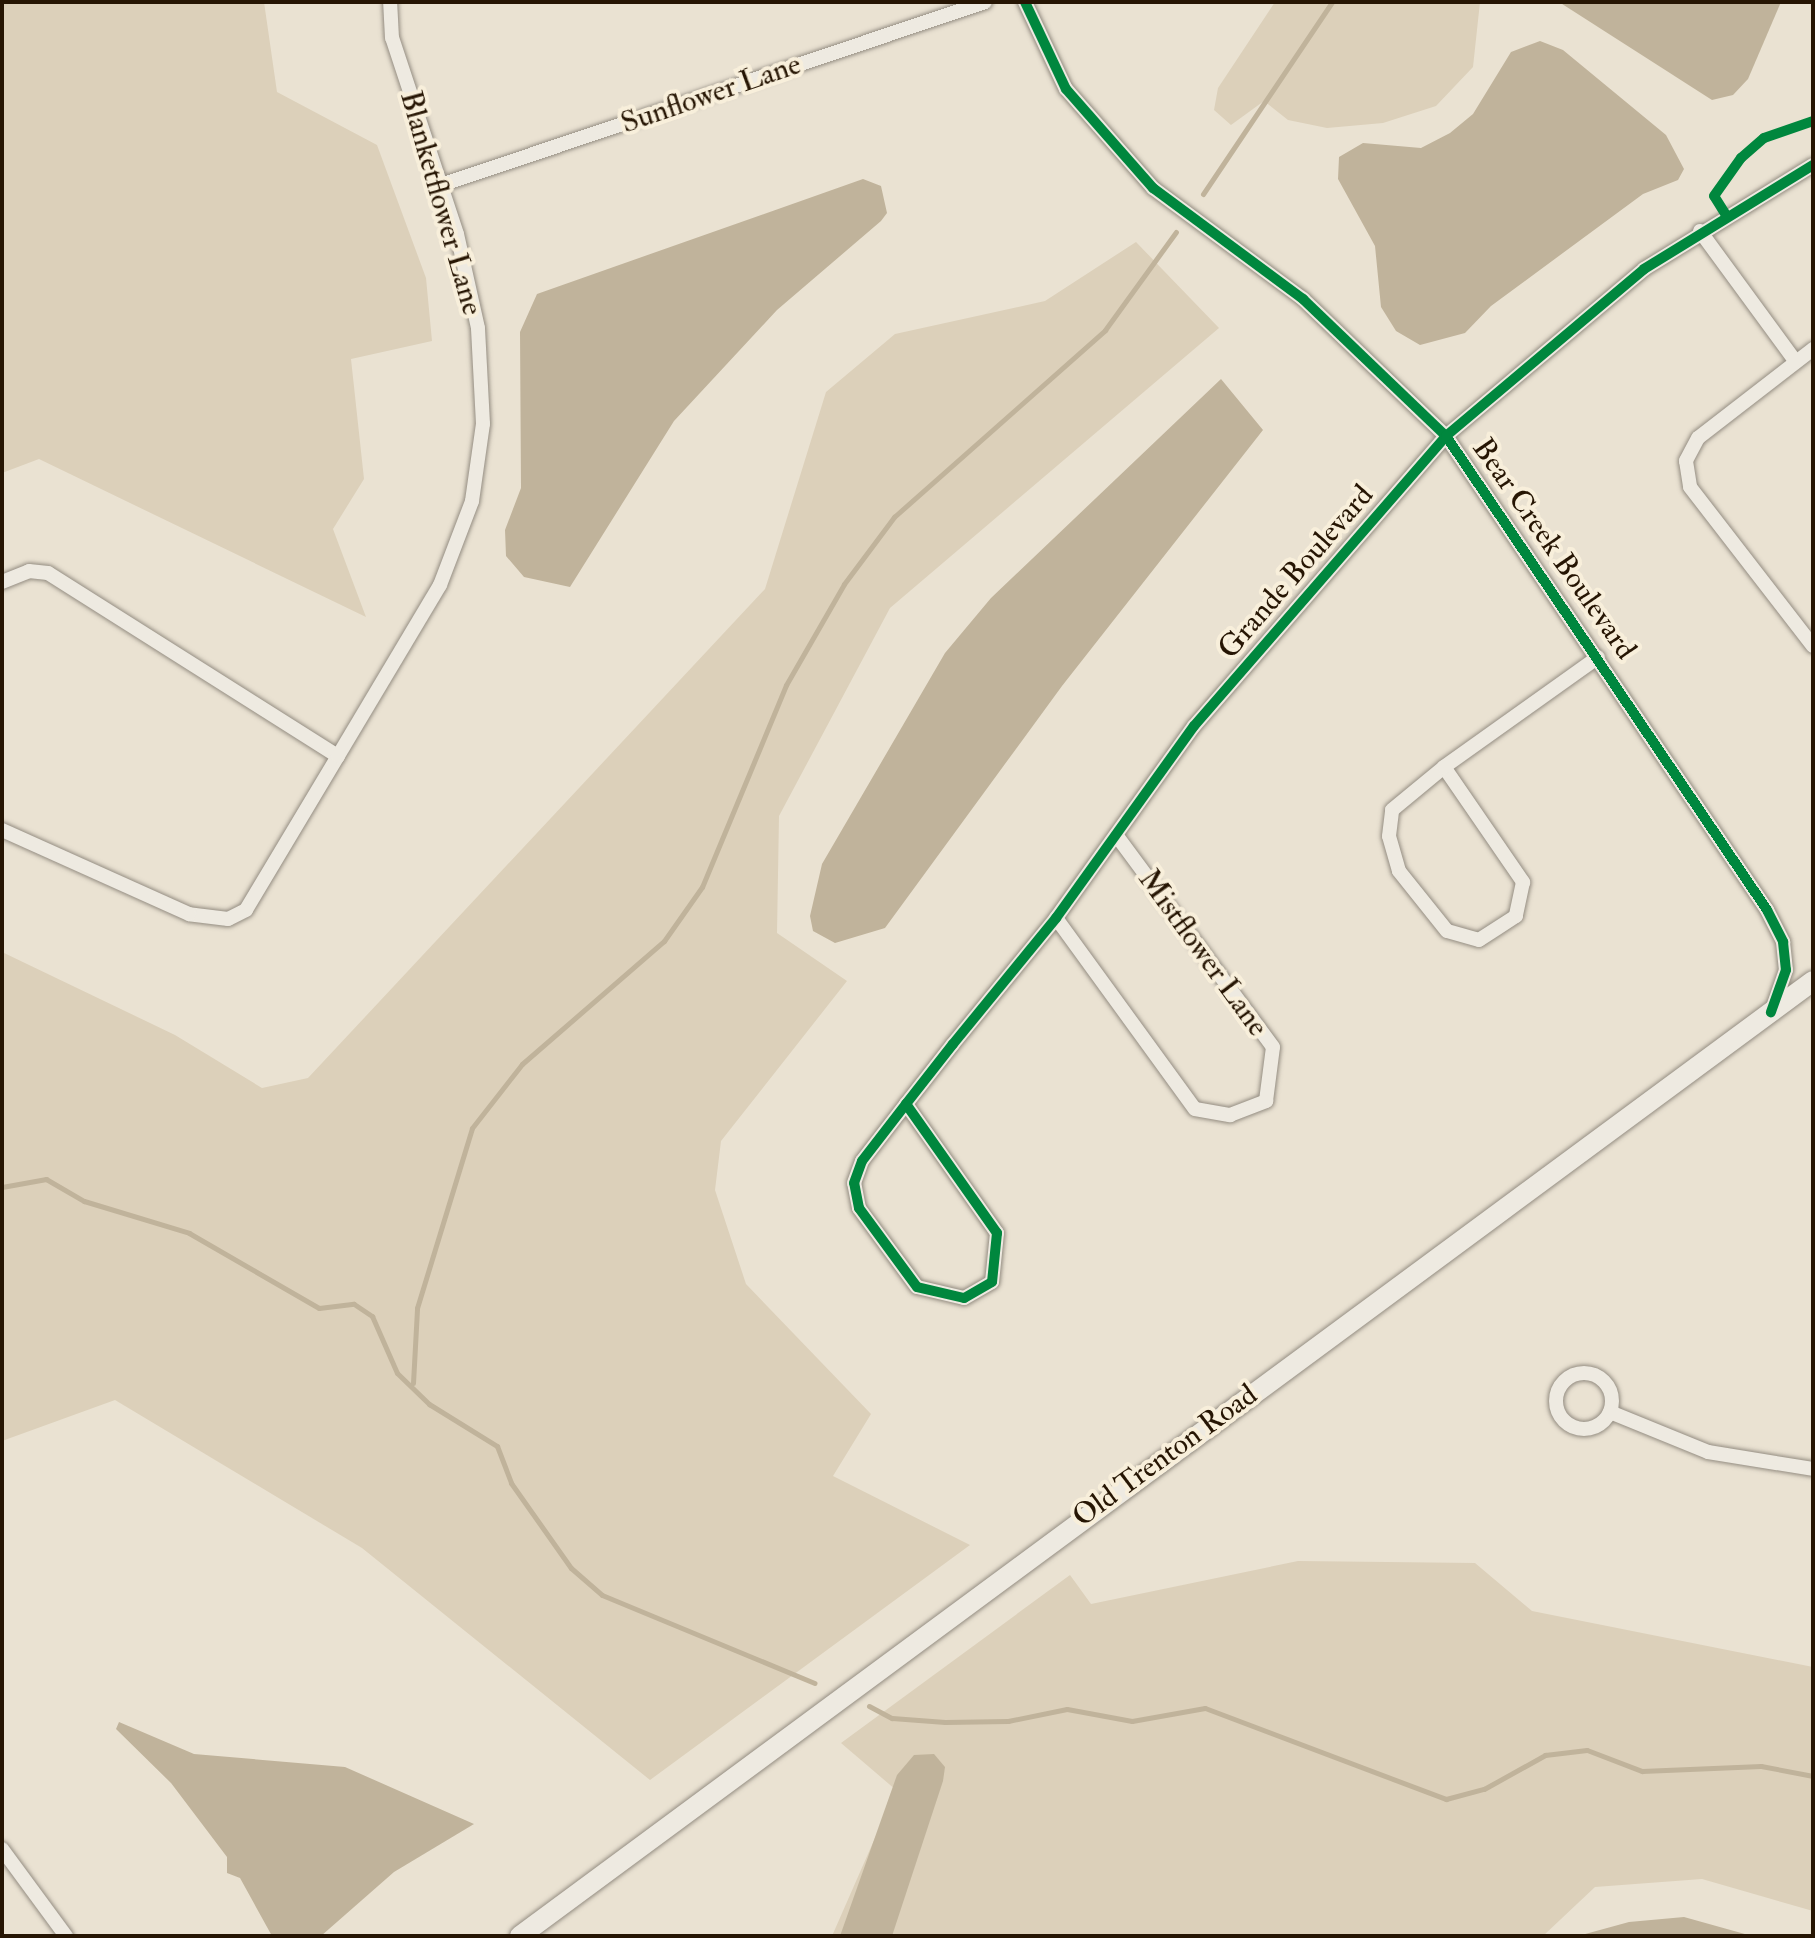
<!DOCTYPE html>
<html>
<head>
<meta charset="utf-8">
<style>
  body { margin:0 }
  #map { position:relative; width:1815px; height:1938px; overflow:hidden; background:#eae2d2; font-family:"IM FELL Double Pica",serif }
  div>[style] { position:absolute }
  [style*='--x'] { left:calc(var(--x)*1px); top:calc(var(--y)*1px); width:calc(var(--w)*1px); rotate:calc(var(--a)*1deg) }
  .green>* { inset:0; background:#dcd0ba }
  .water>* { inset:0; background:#c0b39b }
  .stream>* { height:5px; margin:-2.5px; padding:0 2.5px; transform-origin:2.5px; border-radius:2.5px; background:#c0b39b }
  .roads { filter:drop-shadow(0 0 2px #948d82) drop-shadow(0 0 2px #948d82) }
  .minor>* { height:14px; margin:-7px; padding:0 7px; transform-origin:7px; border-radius:7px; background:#eeeae1 }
  .minor>.ring { margin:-7px; padding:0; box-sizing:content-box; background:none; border:14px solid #eeeae1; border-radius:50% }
  .secondary>* { height:20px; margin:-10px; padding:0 10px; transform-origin:10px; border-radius:10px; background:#eeeae1 }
  .cycleway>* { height:10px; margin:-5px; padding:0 5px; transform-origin:5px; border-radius:5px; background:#00873e }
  span { translate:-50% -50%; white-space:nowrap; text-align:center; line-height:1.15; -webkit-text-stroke:8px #f8efdb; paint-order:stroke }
  .street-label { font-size:30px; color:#261503 }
  .frame { position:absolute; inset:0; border:4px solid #261503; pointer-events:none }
</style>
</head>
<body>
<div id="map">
  <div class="green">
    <div style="clip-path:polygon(2px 2px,264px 2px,277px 92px,377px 145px,426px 278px,432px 341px,351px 359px,364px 479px,333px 529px,366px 617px,39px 459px,2px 473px)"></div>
    <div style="clip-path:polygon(1275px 2px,1480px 2px,1473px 67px,1436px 106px,1383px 123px,1327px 128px,1288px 120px,1264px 101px,1231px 125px,1214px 110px,1218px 88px)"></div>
    <div style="clip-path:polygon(1136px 242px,1219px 328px,890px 608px,779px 816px,777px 933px,847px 981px,721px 1141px,715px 1190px,746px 1284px,871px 1414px,833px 1476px,970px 1545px,650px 1780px,362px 1548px,115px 1400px,2px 1441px,2px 952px,175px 1035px,262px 1088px,308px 1078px,765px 589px,826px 392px,895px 334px,1045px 301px)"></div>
    <div style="clip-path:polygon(1298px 1561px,1475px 1563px,1532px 1611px,1813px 1667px,1813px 1911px,1702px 1879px,1595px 1887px,1543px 1936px,832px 1936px,896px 1790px,841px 1743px,1070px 1575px,1091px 1604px)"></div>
  </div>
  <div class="water">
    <div style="clip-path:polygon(1559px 2px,1781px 2px,1748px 79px,1733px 95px,1712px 100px)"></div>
    <div style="clip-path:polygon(1540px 41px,1563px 50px,1666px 135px,1684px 169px,1678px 180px,1643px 194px,1491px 306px,1465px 333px,1420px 345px,1396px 331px,1381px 307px,1375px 246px,1338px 179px,1339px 157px,1363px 143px,1421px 148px,1450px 133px,1473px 114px,1511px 52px)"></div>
    <div style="clip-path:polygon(863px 179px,881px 186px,887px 213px,881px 221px,777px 310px,674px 421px,570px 587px,524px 577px,506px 556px,505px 530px,521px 488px,520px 332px,537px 294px)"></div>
    <div style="clip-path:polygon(1221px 379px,1263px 430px,1062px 686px,885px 928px,835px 943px,813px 931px,810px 916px,822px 864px,945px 653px,991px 598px)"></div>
    <div style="clip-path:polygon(119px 1722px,194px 1754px,345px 1767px,474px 1824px,394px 1872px,321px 1936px,272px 1936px,240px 1878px,227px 1873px,227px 1857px,171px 1783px,116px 1729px)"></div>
    <div style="clip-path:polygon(934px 1754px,945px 1767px,943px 1781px,892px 1936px,840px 1936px,897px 1775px,914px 1755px)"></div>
    <div style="clip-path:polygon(1684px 1917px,1752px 1936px,1578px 1936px,1629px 1922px)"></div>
  </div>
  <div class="stream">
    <div style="--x:1203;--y:194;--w:231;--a:-56.1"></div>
    <div style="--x:2;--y:1187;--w:45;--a:-10.3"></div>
    <div style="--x:46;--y:1179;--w:44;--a:30.1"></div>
    <div style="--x:84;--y:1201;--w:110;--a:16.9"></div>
    <div style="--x:189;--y:1233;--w:150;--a:30"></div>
    <div style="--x:319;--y:1308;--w:35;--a:-7"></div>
    <div style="--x:354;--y:1304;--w:22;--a:34"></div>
    <div style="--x:372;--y:1316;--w:62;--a:66.3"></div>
    <div style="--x:397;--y:1373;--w:45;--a:44.1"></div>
    <div style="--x:429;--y:1404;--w:80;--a:31.7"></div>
    <div style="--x:497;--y:1446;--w:40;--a:69"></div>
    <div style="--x:511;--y:1483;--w:104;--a:54.8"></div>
    <div style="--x:571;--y:1568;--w:41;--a:41.1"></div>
    <div style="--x:602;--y:1595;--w:230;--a:22.5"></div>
    <div style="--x:413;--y:1383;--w:75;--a:-86.9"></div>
    <div style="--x:417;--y:1308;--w:188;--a:-73"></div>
    <div style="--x:472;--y:1128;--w:81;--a:-52"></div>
    <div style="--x:522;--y:1064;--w:188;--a:-40.9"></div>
    <div style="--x:664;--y:941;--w:66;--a:-54.9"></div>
    <div style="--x:702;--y:887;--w:219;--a:-67.4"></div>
    <div style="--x:786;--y:685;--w:116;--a:-60.1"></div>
    <div style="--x:844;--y:584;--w:84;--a:-53.3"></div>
    <div style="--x:894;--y:517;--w:282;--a:-41.5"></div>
    <div style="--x:1105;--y:330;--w:121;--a:-54.1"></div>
    <div style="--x:869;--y:1706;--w:26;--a:28"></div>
    <div style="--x:892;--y:1718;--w:53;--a:4.3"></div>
    <div style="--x:945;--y:1722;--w:63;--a:-0.9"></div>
    <div style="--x:1008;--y:1721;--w:60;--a:-11.5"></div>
    <div style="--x:1067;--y:1709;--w:66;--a:10.5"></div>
    <div style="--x:1132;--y:1721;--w:74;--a:-10.1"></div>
    <div style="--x:1205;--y:1708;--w:258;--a:20.7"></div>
    <div style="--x:1446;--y:1799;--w:39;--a:-15"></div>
    <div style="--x:1484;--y:1789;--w:70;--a:-29.1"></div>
    <div style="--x:1545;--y:1755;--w:42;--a:-6.8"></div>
    <div style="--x:1587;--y:1750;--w:59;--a:20.9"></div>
    <div style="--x:1642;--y:1771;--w:119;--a:-2.4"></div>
    <div style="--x:1761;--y:1766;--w:53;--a:10.9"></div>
  </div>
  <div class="roads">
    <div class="minor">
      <div style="--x:1025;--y:2;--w:96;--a:64.8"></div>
      <div style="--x:1066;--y:89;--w:132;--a:48.7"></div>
      <div style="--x:1153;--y:188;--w:187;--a:36.5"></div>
      <div style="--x:1303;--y:299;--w:198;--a:43.8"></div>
      <div style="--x:1446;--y:436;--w:572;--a:55.89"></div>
      <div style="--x:1767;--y:910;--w:36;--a:63"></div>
      <div style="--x:1783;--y:942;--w:28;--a:84"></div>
      <div style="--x:1786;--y:970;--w:42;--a:109.3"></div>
      <div style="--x:438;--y:186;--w:577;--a:-18.59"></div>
      <div style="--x:1700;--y:231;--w:162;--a:53.8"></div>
      <div style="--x:1813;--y:349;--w:145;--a:142.3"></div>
      <div style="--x:1698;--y:438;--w:26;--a:118"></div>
      <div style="--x:1686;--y:461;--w:26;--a:81"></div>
      <div style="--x:1690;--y:487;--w:201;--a:52.3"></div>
      <div style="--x:2;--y:582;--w:29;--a:-22"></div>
      <div style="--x:29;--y:571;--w:19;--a:6"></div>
      <div style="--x:48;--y:573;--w:343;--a:32.3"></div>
      <div style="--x:338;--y:756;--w:179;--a:120.9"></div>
      <div style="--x:246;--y:910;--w:20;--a:153"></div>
      <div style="--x:228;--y:919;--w:39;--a:-173"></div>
      <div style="--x:189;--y:914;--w:205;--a:-155.8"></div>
      <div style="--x:338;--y:756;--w:199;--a:-59.2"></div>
      <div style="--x:440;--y:585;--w:90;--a:-69.1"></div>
      <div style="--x:472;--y:501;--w:78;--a:-81.9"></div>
      <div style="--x:483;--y:424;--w:96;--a:-93"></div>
      <div style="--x:478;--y:328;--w:96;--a:-102.6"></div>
      <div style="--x:457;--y:234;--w:206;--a:-108.3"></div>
      <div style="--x:392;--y:38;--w:36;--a:-93"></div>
      <div style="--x:1444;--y:767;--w:140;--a:55.5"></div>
      <div style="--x:1523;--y:882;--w:35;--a:102"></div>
      <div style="--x:1516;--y:916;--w:44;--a:147"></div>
      <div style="--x:1479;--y:940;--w:33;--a:-164"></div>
      <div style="--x:1447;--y:931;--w:77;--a:-128.7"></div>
      <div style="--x:1399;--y:871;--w:36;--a:-106"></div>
      <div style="--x:1389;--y:836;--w:26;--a:-83"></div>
      <div style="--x:1392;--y:810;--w:67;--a:-39.6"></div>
      <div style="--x:1444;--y:767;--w:189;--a:-35.5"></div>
      <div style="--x:1056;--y:918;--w:236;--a:54"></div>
      <div style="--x:1195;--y:1109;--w:36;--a:10"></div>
      <div style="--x:1230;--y:1115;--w:39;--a:-21"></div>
      <div style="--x:1266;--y:1101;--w:54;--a:-82.6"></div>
      <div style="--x:1273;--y:1047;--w:264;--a:-126.5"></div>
      <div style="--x:906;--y:1104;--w:158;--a:54.8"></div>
      <div style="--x:997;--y:1233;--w:49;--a:95.8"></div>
      <div style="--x:992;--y:1282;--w:32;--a:150"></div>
      <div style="--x:964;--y:1298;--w:48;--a:-166.8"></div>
      <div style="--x:917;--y:1287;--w:98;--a:-126.3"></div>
      <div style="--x:859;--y:1208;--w:25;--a:-101"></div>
      <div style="--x:854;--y:1183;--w:23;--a:-70"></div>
      <div style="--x:862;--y:1161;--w:72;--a:-52.3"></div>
      <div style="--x:906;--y:1104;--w:76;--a:-51.9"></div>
      <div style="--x:953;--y:1044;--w:163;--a:-50.7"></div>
      <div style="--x:1056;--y:918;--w:236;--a:-54.3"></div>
      <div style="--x:1194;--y:726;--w:384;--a:-49"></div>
      <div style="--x:1446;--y:436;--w:259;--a:-40.1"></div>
      <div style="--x:1644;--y:269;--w:198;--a:-31.6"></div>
      <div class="ring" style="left:1556px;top:1373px;width:42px;height:42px"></div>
      <div style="--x:1610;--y:1412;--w:106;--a:22.2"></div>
      <div style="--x:1708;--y:1452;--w:106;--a:9.2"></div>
      <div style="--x:2;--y:1849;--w:108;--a:53.7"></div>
    </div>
    <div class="secondary">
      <div style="--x:520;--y:1936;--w:1607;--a:-36.45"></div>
    </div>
  </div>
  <div class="cycleway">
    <div style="--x:1025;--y:2;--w:96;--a:64.8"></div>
    <div style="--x:1066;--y:89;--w:132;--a:48.7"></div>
    <div style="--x:1153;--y:188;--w:187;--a:36.5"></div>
    <div style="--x:1303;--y:299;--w:198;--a:43.8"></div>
    <div style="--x:1446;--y:436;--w:572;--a:55.89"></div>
    <div style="--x:1767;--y:910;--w:36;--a:63"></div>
    <div style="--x:1783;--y:942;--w:28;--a:84"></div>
    <div style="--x:1786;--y:970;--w:45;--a:109.7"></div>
    <div style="--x:1726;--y:215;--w:22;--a:-122"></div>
    <div style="--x:1714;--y:196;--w:47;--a:-54.6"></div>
    <div style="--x:1741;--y:158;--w:30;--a:-41"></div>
    <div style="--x:1764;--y:138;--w:52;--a:-19.1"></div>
    <div style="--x:906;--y:1104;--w:158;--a:54.8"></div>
    <div style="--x:997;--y:1233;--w:49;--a:95.8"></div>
    <div style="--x:992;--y:1282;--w:32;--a:150"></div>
    <div style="--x:964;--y:1298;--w:48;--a:-166.8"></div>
    <div style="--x:917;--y:1287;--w:98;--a:-126.3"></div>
    <div style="--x:859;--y:1208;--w:25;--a:-101"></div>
    <div style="--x:854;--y:1183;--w:23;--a:-70"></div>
    <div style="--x:862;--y:1161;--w:72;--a:-52.3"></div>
    <div style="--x:906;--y:1104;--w:76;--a:-51.9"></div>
    <div style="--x:953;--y:1044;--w:163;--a:-50.7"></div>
    <div style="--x:1056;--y:918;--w:236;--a:-54.3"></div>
    <div style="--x:1194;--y:726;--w:384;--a:-49"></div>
    <div style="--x:1446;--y:436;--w:259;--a:-40.1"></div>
    <div style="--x:1644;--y:269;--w:198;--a:-31.6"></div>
  </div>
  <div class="street-label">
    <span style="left:711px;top:94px;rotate:-19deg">Sunflower Lane</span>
    <span style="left:441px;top:203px;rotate:74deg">Blanketflower Lane</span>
    <span style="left:1554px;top:549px;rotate:55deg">Bear Creek Boulevard</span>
    <span style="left:1296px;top:572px;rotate:-49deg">Grande Boulevard</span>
    <span style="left:1203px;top:953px;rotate:54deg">Mistflower Lane</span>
    <span style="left:1165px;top:1456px;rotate:-36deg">Old Trenton Road</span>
  </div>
  <div class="frame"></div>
</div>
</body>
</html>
